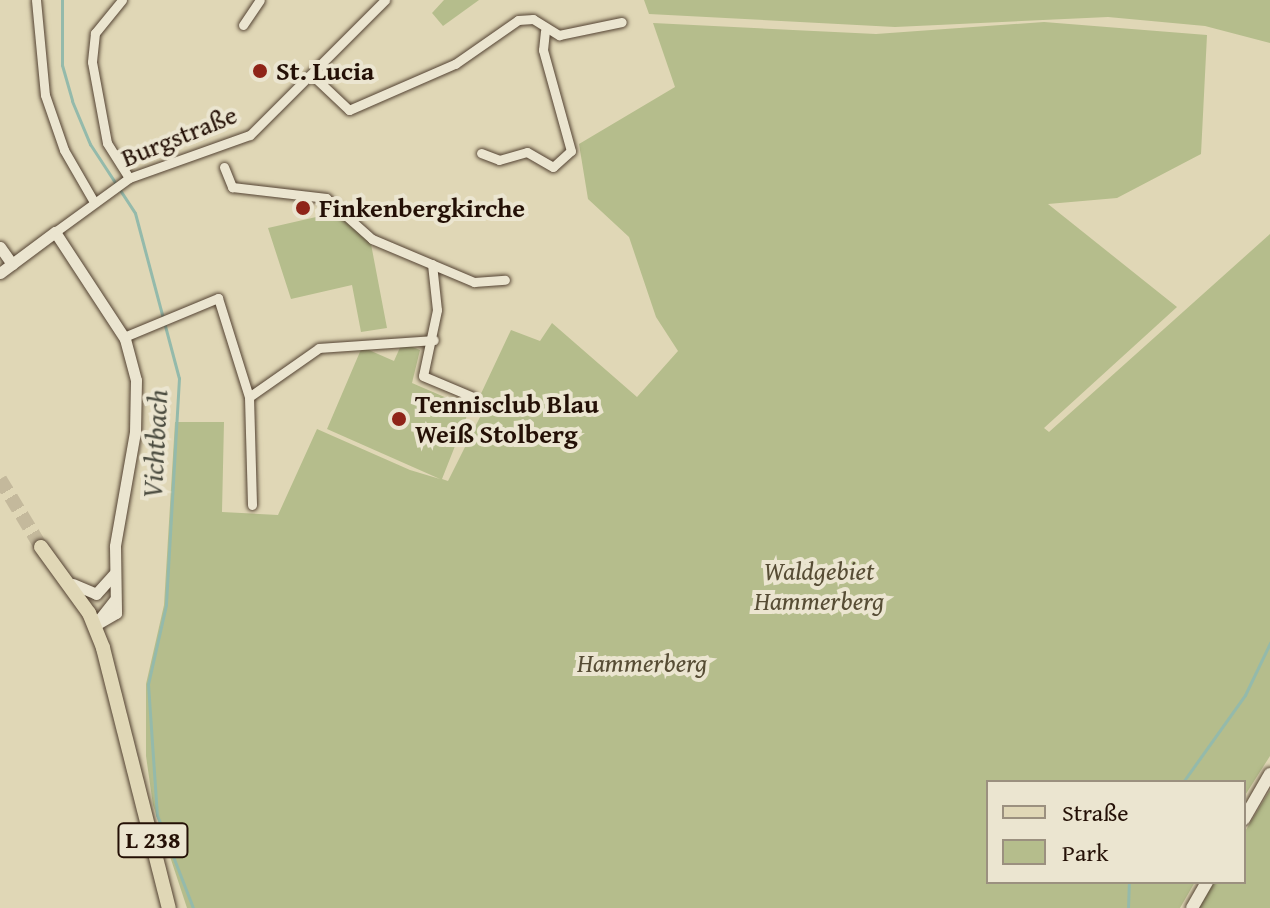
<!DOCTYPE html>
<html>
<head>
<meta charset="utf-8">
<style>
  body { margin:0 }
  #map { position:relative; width:1270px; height:908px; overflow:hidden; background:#e0d7b6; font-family:"Gentium Book Plus",serif }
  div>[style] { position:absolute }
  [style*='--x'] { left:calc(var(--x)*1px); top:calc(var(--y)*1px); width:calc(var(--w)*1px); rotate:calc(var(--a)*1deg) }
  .green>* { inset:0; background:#b5bd8c }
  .stream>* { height:3px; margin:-1.5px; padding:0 1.5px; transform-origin:1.5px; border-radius:1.5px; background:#94baab }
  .primary-tunnel>* { height:14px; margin-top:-7px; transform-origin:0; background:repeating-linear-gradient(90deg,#c4b99c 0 14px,transparent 0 21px) }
  .roads { filter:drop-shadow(0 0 2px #534232) drop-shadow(0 0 2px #534232) }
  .minor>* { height:9px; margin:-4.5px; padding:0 4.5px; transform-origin:4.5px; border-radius:4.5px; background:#ebe5d0 }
  .tertiary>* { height:11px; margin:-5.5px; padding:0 5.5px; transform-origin:5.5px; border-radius:5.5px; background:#ebe5d0 }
  .secondary>* { height:12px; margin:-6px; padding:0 6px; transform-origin:6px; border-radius:6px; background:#ebe5d0 }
  .primary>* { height:14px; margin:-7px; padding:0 7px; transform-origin:7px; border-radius:7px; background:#e0d7b6 }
  .dots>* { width:22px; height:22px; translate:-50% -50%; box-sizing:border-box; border:4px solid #ebe5d0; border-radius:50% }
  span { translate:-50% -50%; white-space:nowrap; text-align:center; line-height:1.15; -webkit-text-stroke:8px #ebe5d0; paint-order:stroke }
  .shield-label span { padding:2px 6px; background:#ebe5d0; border:2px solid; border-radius:6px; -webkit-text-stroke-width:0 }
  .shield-label { font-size:24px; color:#241006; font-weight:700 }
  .poi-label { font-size:26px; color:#241006; font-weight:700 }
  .left { translate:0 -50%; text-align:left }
  .street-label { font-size:26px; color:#241006 }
  .park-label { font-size:26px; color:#574d35; font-style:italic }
  .water-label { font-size:28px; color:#4b4c40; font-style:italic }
  .legend { position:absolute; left:986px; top:780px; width:260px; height:104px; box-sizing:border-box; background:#ebe5d0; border:2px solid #9b907f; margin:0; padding:10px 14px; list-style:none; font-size:24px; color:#241006 }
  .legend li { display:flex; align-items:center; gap:16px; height:40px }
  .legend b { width:40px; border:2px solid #9b907f }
</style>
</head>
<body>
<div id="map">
  <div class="green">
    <div style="clip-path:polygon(444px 0,479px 0,443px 26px,432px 13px)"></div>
    <div style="clip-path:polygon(644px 0,1270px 0,1270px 43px,1205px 26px,1108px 17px,895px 27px,649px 14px)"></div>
    <div style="clip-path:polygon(1044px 22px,1207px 35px,1201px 154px,1117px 198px,1048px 204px,1177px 307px,1044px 428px,1049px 432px,1270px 234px,1270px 756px,1244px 797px,1244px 782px,988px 782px,988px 882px,1195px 882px,1180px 908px,187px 908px,153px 805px,146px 756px,146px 684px,164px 605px,175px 422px,224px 422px,222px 512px,278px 515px,317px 429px,410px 470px,440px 479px,327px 429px,362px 347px,394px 361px,402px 343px,420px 350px,412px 383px,470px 408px,442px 479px,448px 481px,483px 411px,478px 400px,511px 330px,540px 341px,552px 323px,637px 397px,678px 351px,656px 317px,629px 237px,588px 199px,579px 144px,675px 87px,653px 23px,876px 34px)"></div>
    <div style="clip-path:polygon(338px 212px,371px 244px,387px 328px,361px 332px,352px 285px,291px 299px,268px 228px)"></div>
    <div style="clip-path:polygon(1270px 790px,1270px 908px,1199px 908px,1214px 882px,1244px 882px,1244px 833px)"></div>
  </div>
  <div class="stream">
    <div style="--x:62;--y:0;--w:65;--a:90"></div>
    <div style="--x:62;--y:65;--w:37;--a:74"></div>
    <div style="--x:72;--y:101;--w:47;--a:67.3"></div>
    <div style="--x:90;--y:144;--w:82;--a:56.9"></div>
    <div style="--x:135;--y:213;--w:171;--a:75.1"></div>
    <div style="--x:179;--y:378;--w:227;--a:93.3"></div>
    <div style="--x:166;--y:605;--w:81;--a:102.8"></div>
    <div style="--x:148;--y:684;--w:131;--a:86.1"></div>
    <div style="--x:157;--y:815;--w:100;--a:68.8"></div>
    <div style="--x:1183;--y:782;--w:107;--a:-54.5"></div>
    <div style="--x:1245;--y:695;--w:58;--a:-64.3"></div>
    <div style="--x:1128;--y:908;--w:26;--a:-88"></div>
  </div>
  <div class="primary-tunnel">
    <div style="--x:0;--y:479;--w:79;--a:58.9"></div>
  </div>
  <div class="roads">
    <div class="minor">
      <div style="--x:36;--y:0;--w:95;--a:84.6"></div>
      <div style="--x:45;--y:95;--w:58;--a:70.9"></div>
      <div style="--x:64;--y:150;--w:60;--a:60"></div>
      <div style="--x:122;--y:0;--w:43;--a:129.3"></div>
      <div style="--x:95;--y:33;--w:29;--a:96"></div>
      <div style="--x:92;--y:62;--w:82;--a:79.5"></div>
      <div style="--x:107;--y:143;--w:41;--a:57.8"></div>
      <div style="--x:243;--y:25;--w:30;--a:-56"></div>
      <div style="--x:312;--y:75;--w:51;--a:43.4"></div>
      <div style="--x:349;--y:110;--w:116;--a:-23.5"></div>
      <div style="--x:455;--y:64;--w:77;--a:-34.9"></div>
      <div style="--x:518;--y:20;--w:15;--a:-4"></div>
      <div style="--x:533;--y:19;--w:31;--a:32"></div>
      <div style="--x:559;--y:35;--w:64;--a:-11.7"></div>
      <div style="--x:481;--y:153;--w:19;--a:21"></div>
      <div style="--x:499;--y:160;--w:29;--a:-16"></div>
      <div style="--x:527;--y:152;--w:30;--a:30"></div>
      <div style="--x:553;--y:167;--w:24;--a:-42"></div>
      <div style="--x:571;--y:151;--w:105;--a:-105.5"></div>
      <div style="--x:543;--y:50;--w:19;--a:-84"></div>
      <div style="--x:224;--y:167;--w:22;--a:68"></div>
      <div style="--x:232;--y:187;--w:95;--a:6.7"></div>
      <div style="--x:326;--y:198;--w:62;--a:41.7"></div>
      <div style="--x:372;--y:239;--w:111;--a:22.9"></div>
      <div style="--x:474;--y:282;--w:31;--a:-4"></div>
      <div style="--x:55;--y:232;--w:92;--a:-36.1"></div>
      <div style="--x:129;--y:178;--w:128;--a:-19.6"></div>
      <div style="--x:250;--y:135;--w:191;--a:-45"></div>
      <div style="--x:432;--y:264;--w:46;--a:83.8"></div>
      <div style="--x:437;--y:310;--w:67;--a:102"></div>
      <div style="--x:423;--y:376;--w:54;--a:22.8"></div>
      <div style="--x:124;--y:337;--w:102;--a:-22.5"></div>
      <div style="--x:218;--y:298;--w:104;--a:72.6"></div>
      <div style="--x:249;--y:397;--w:108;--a:88.4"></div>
      <div style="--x:249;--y:397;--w:85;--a:-35"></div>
      <div style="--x:319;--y:348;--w:115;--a:-4"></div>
    </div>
    <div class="tertiary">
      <div style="--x:0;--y:247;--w:21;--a:55"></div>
      <div style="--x:0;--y:273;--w:69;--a:-36.7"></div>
      <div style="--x:55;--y:232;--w:128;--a:56.8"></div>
      <div style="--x:125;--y:339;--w:42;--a:75"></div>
      <div style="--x:136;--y:380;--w:52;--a:91.1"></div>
      <div style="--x:135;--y:432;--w:116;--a:100"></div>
      <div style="--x:115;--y:546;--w:67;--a:89.1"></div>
      <div style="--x:116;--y:613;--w:24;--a:150"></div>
      <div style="--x:73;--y:584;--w:25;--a:23"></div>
      <div style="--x:96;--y:594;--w:28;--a:-48"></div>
      <div style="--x:95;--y:625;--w:31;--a:-52"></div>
    </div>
    <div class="secondary">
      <div style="--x:1244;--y:819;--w:52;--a:-60"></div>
      <div style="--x:1192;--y:908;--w:30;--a:-60"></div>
    </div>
    <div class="primary">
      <div style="--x:41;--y:547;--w:82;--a:54"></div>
      <div style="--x:89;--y:613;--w:38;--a:68"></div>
      <div style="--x:103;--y:648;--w:268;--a:75.8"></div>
    </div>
  </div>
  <div class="dots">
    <div style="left:260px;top:71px;background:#8f2418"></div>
    <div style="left:303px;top:208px;background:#8f2418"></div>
    <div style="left:399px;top:419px;background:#8f2418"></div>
  </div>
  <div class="shield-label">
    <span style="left:153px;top:840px">L 238</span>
  </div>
  <div class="poi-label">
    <span class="left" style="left:276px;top:71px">St. Lucia</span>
    <span class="left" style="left:319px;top:208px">Finkenbergkirche</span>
    <span class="left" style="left:415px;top:419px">Tennisclub Blau<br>Weiß Stolberg</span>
  </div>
  <div class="street-label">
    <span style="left:179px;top:136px;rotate:-22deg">Burgstraße</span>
  </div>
  <div class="park-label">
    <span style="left:819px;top:586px">Waldgebiet<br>Hammerberg</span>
    <span style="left:642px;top:663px">Hammerberg</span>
  </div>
  <div class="water-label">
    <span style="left:155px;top:444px;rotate:-87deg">Vichtbach</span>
  </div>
  <ul class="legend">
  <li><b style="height:10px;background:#e0d7b6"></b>Straße</li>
  <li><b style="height:22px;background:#b5bd8c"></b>Park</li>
  </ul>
</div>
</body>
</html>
